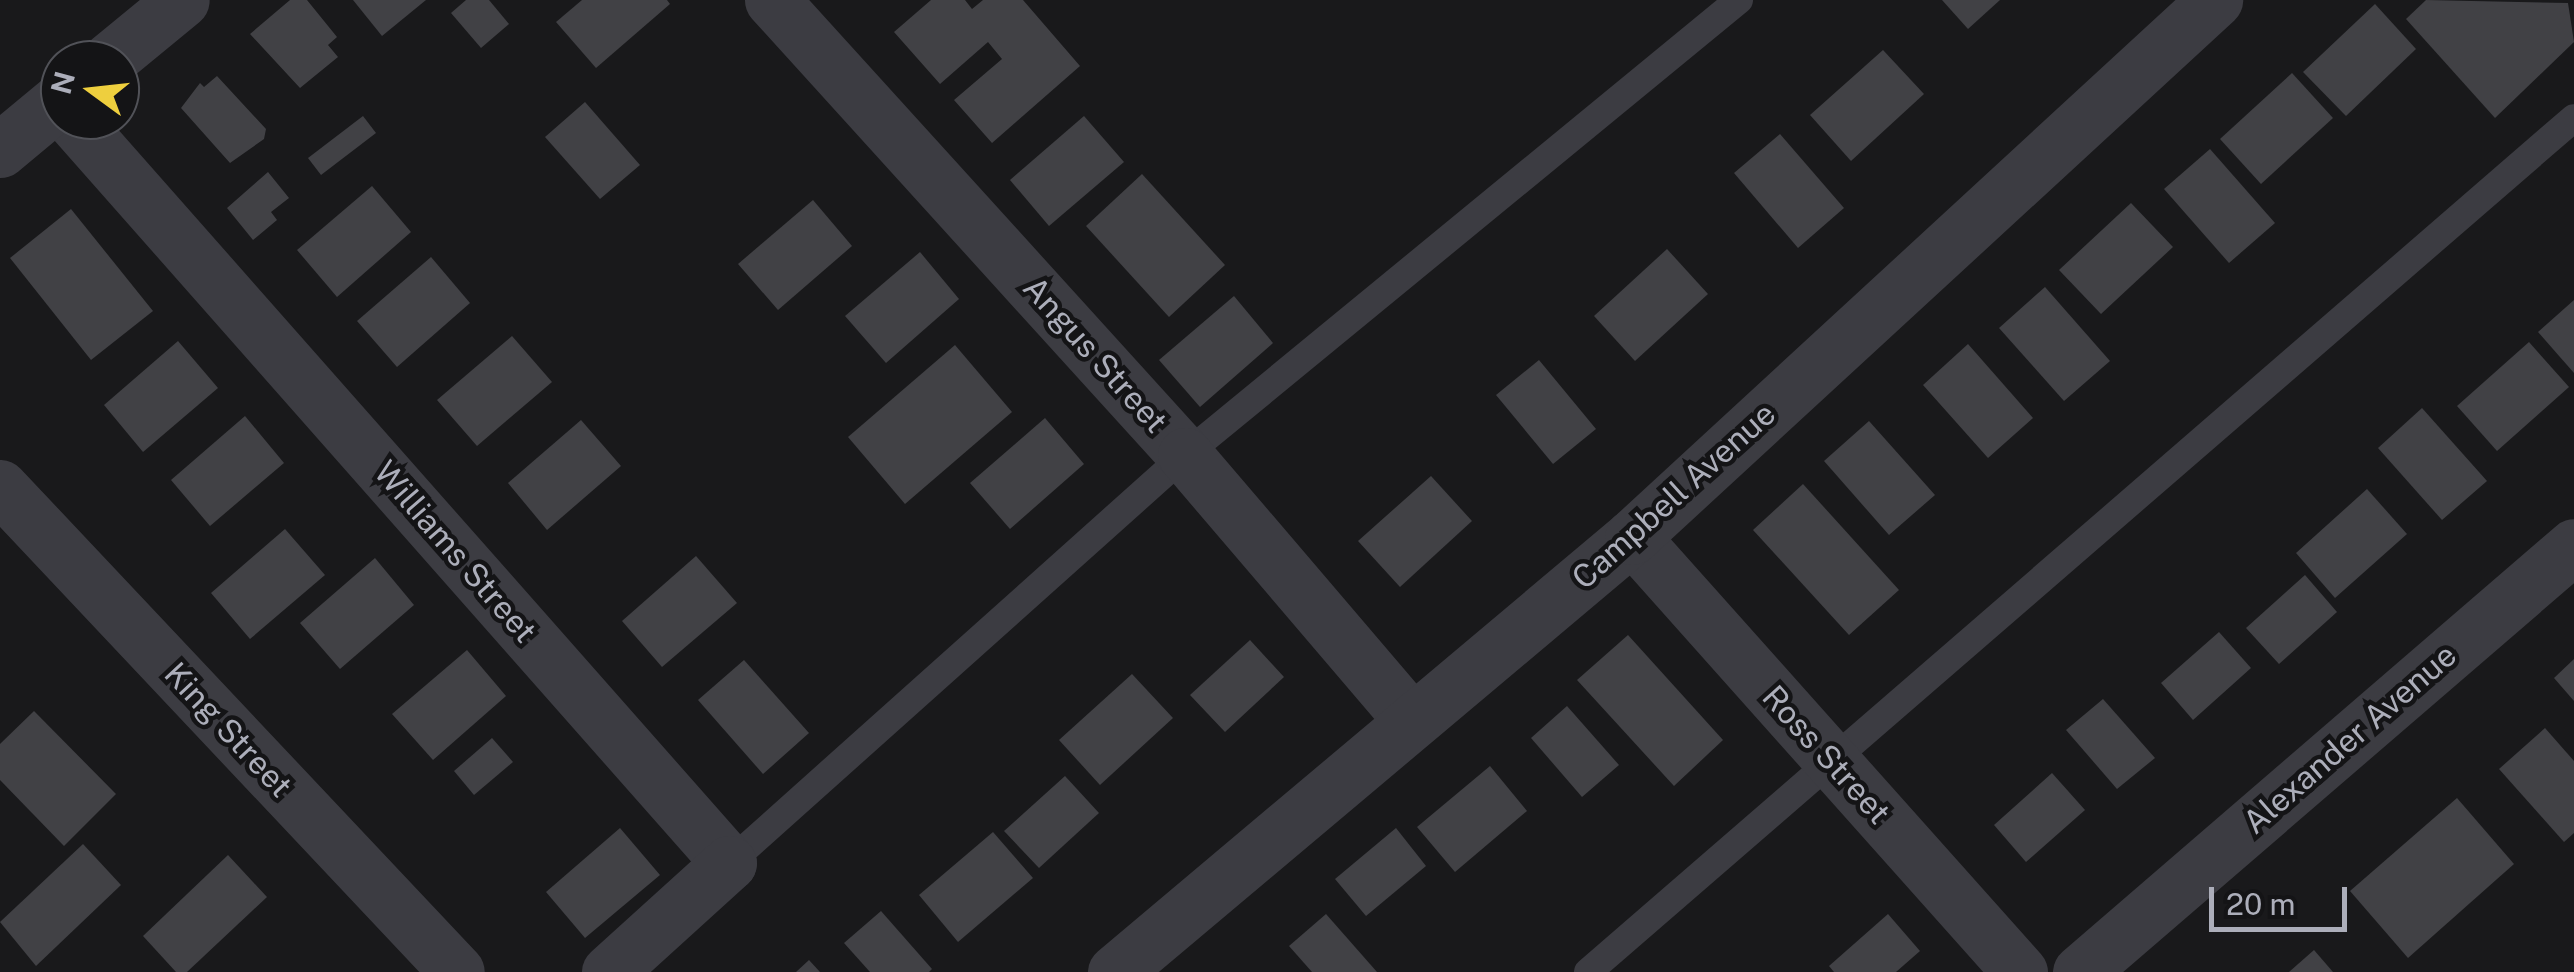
<!DOCTYPE html>
<html>
<head>
<meta charset="utf-8">
<style>
  body { margin:0 }
  #map { position:relative; width:2574px; height:972px; overflow:hidden; background:#19191b; font-family:"Public Sans",sans-serif }
  div>[style] { position:absolute }
  [style*='--x'] { left:calc(var(--x)*1px); top:calc(var(--y)*1px); width:calc(var(--w)*1px); rotate:calc(var(--a)*1deg) }
  .building>* { inset:0; background:#414145 }
  .lane>* { height:28px; margin:-14px; padding:0 14px; transform-origin:14px; border-radius:14px; background:#3c3c42 }
  .street>* { height:55px; margin:-27.5px; padding:0 27.5px; transform-origin:27.5px; border-radius:27.5px; background:#3c3c42 }
  span { translate:-50% -50%; white-space:nowrap; text-align:center; line-height:1.15; -webkit-text-stroke:9px #141416; paint-order:stroke }
  .street-label { font-size:32px; color:#acaeba }
  .north { position:absolute; left:40px; top:40px; width:100px; height:100px; box-sizing:border-box; background:#141416; border:2px solid #515258; border-radius:50%; rotate:285deg; font-size:28px; font-weight:700; line-height:40px; text-align:center; color:#acaeba }
  .north::after { content:''; display:block; margin:auto; width:35px; height:45px; background:#eecf3e; clip-path:polygon(50% 0,100% 100%,50% 72%,0 100%) }
  .scale { position:absolute; left:2209px; top:887px; width:138px; height:45px; box-sizing:border-box; border:5px solid #acaeba; border-top:0; padding-left:12px; font-size:30px; line-height:35px; white-space:nowrap; color:#acaeba; -webkit-text-stroke:8px #141416; paint-order:stroke }
</style>
</head>
<body>
<div id="map">
  <div class="building">
    <div style="clip-path:polygon(290px 0,307px 0,337px 37px,328px 45px,338px 57px,300px 88px,250px 34px)"></div>
    <div style="clip-path:polygon(353px 0,426px 0,382px 36px)"></div>
    <div style="clip-path:polygon(466px 0,489px 0,509px 24px,481px 48px,451px 13px)"></div>
    <div style="clip-path:polygon(582px 0,667px 0,670px 4px,596px 68px,556px 22px)"></div>
    <div style="clip-path:polygon(931px 0,965px 0,972px 9px,983px 0,1023px 0,1080px 66px,992px 143px,954px 100px,1002px 59px,988px 42px,940px 84px,894px 32px)"></div>
    <div style="clip-path:polygon(1942px 0,2000px 0,1968px 29px)"></div>
    <div style="clip-path:polygon(2426px 0,2568px 3px,2574px 42px,2495px 118px,2406px 19px)"></div>
    <div style="clip-path:polygon(2375px 4px,2416px 49px,2346px 116px,2303px 72px)"></div>
    <div style="clip-path:polygon(1883px 50px,1924px 94px,1851px 161px,1810px 115px)"></div>
    <div style="clip-path:polygon(2292px 73px,2333px 118px,2261px 184px,2220px 139px)"></div>
    <div style="clip-path:polygon(217px 76px,266px 129px,264px 139px,230px 163px,181px 108px,200px 83px,204px 87px)"></div>
    <div style="clip-path:polygon(585px 102px,640px 165px,600px 199px,545px 137px)"></div>
    <div style="clip-path:polygon(363px 116px,376px 133px,321px 175px,308px 158px)"></div>
    <div style="clip-path:polygon(1084px 116px,1124px 162px,1049px 226px,1010px 180px)"></div>
    <div style="clip-path:polygon(1780px 134px,1844px 208px,1798px 248px,1734px 173px)"></div>
    <div style="clip-path:polygon(2210px 149px,2275px 223px,2229px 263px,2164px 189px)"></div>
    <div style="clip-path:polygon(268px 172px,289px 198px,271px 212px,277px 220px,253px 240px,227px 208px)"></div>
    <div style="clip-path:polygon(1142px 174px,1225px 265px,1169px 317px,1086px 226px)"></div>
    <div style="clip-path:polygon(372px 186px,411px 232px,337px 297px,297px 250px)"></div>
    <div style="clip-path:polygon(813px 200px,852px 246px,778px 310px,738px 264px)"></div>
    <div style="clip-path:polygon(2131px 203px,2173px 247px,2101px 314px,2059px 270px)"></div>
    <div style="clip-path:polygon(71px 209px,153px 311px,91px 360px,10px 258px)"></div>
    <div style="clip-path:polygon(1667px 249px,1708px 294px,1635px 361px,1594px 316px)"></div>
    <div style="clip-path:polygon(920px 252px,959px 299px,886px 363px,845px 316px)"></div>
    <div style="clip-path:polygon(431px 257px,470px 303px,397px 367px,357px 321px)"></div>
    <div style="clip-path:polygon(2045px 287px,2110px 361px,2064px 401px,1999px 328px)"></div>
    <div style="clip-path:polygon(1234px 296px,1273px 343px,1200px 407px,1159px 360px)"></div>
    <div style="clip-path:polygon(2574px 300px,2574px 373px,2538px 332px)"></div>
    <div style="clip-path:polygon(512px 336px,552px 382px,477px 446px,437px 400px)"></div>
    <div style="clip-path:polygon(178px 341px,218px 388px,143px 452px,104px 405px)"></div>
    <div style="clip-path:polygon(2529px 342px,2569px 387px,2497px 451px,2457px 406px)"></div>
    <div style="clip-path:polygon(1968px 344px,2033px 418px,1988px 458px,1923px 385px)"></div>
    <div style="clip-path:polygon(955px 345px,1012px 412px,905px 504px,848px 437px)"></div>
    <div style="clip-path:polygon(1539px 360px,1596px 429px,1553px 464px,1496px 395px)"></div>
    <div style="clip-path:polygon(2422px 408px,2487px 481px,2442px 520px,2378px 448px)"></div>
    <div style="clip-path:polygon(245px 416px,284px 463px,210px 526px,171px 480px)"></div>
    <div style="clip-path:polygon(1045px 418px,1084px 464px,1010px 529px,970px 483px)"></div>
    <div style="clip-path:polygon(581px 420px,621px 466px,547px 530px,508px 483px)"></div>
    <div style="clip-path:polygon(1869px 421px,1935px 495px,1889px 535px,1824px 461px)"></div>
    <div style="clip-path:polygon(1431px 476px,1472px 521px,1400px 587px,1358px 541px)"></div>
    <div style="clip-path:polygon(1803px 484px,1899px 590px,1849px 635px,1753px 530px)"></div>
    <div style="clip-path:polygon(2367px 489px,2407px 534px,2335px 598px,2296px 553px)"></div>
    <div style="clip-path:polygon(285px 529px,325px 575px,250px 639px,211px 593px)"></div>
    <div style="clip-path:polygon(696px 556px,737px 603px,662px 667px,622px 621px)"></div>
    <div style="clip-path:polygon(375px 558px,414px 605px,340px 669px,300px 623px)"></div>
    <div style="clip-path:polygon(2305px 575px,2337px 612px,2279px 664px,2246px 628px)"></div>
    <div style="clip-path:polygon(2219px 632px,2251px 668px,2193px 720px,2161px 683px)"></div>
    <div style="clip-path:polygon(1628px 635px,1723px 740px,1674px 786px,1577px 680px)"></div>
    <div style="clip-path:polygon(1250px 640px,1284px 677px,1225px 732px,1190px 695px)"></div>
    <div style="clip-path:polygon(467px 650px,506px 696px,433px 760px,392px 714px)"></div>
    <div style="clip-path:polygon(2574px 659px,2574px 701px,2554px 678px)"></div>
    <div style="clip-path:polygon(744px 660px,809px 733px,763px 774px,698px 700px)"></div>
    <div style="clip-path:polygon(1132px 674px,1173px 718px,1100px 785px,1059px 740px)"></div>
    <div style="clip-path:polygon(2103px 699px,2155px 758px,2117px 789px,2066px 730px)"></div>
    <div style="clip-path:polygon(1567px 706px,1619px 765px,1582px 797px,1531px 738px)"></div>
    <div style="clip-path:polygon(34px 711px,116px 794px,64px 846px,0 780px,0 744px)"></div>
    <div style="clip-path:polygon(2545px 728px,2574px 761px,2574px 833px,2564px 842px,2499px 769px)"></div>
    <div style="clip-path:polygon(492px 738px,513px 762px,474px 795px,454px 771px)"></div>
    <div style="clip-path:polygon(1490px 766px,1527px 811px,1455px 872px,1417px 827px)"></div>
    <div style="clip-path:polygon(2052px 773px,2085px 810px,2026px 862px,1994px 825px)"></div>
    <div style="clip-path:polygon(1065px 776px,1099px 813px,1039px 868px,1004px 831px)"></div>
    <div style="clip-path:polygon(2457px 798px,2514px 864px,2408px 958px,2350px 891px)"></div>
    <div style="clip-path:polygon(620px 828px,660px 875px,585px 938px,546px 892px)"></div>
    <div style="clip-path:polygon(1396px 828px,1426px 866px,1366px 916px,1335px 879px)"></div>
    <div style="clip-path:polygon(993px 832px,1033px 878px,958px 942px,919px 895px)"></div>
    <div style="clip-path:polygon(83px 844px,121px 885px,36px 966px,0 922px)"></div>
    <div style="clip-path:polygon(228px 855px,267px 897px,187px 972px,176px 972px,143px 936px)"></div>
    <div style="clip-path:polygon(881px 911px,932px 969px,929px 972px,870px 972px,844px 943px)"></div>
    <div style="clip-path:polygon(1326px 914px,1377px 972px,1312px 972px,1289px 946px)"></div>
    <div style="clip-path:polygon(1888px 914px,1920px 951px,1896px 972px,1834px 972px,1829px 966px)"></div>
    <div style="clip-path:polygon(2314px 950px,2333px 972px,2289px 972px)"></div>
    <div style="clip-path:polygon(809px 960px,820px 972px,796px 972px)"></div>
  </div>
  <div class="lane">
    <div style="--x:729;--y:863;--w:612;--a:-41.82"></div>
    <div style="--x:1185;--y:455;--w:717;--a:-39.4"></div>
    <div style="--x:1588;--y:972;--w:1304;--a:-40.9"></div>
  </div>
  <div class="street">
    <div style="--x:772;--y:0;--w:614;--a:47.77"></div>
    <div style="--x:1185;--y:455;--w:346;--a:49.5"></div>
    <div style="--x:109;--y:60;--w:94;--a:-39.4"></div>
    <div style="--x:73;--y:120;--w:991;--a:48.56"></div>
    <div style="--x:729;--y:863;--w:162;--a:137.8"></div>
    <div style="--x:0;--y:150;--w:78;--a:-39.8"></div>
    <div style="--x:0;--y:487;--w:666;--a:46.7"></div>
    <div style="--x:1632;--y:537;--w:583;--a:48.27"></div>
    <div style="--x:1115;--y:972;--w:676;--a:-40.08"></div>
    <div style="--x:1632;--y:537;--w:793;--a:-42.65"></div>
    <div style="--x:2080;--y:972;--w:652;--a:-40.77"></div>
  </div>
  <div class="street-label">
    <span style="left:1095px;top:355px;rotate:48deg">Angus Street</span>
    <span style="left:1674px;top:496px;rotate:-42deg">Campbell Avenue</span>
    <span style="left:455px;top:552px;rotate:49deg">Williams Street</span>
    <span style="left:228px;top:730px;rotate:47deg">King Street</span>
    <span style="left:2350px;top:739px;rotate:-41deg">Alexander Avenue</span>
    <span style="left:1826px;top:755px;rotate:48deg">Ross Street</span>
  </div>
  <div class="north">N</div>
  <div class="scale">20 m</div>
</div>
</body>
</html>
